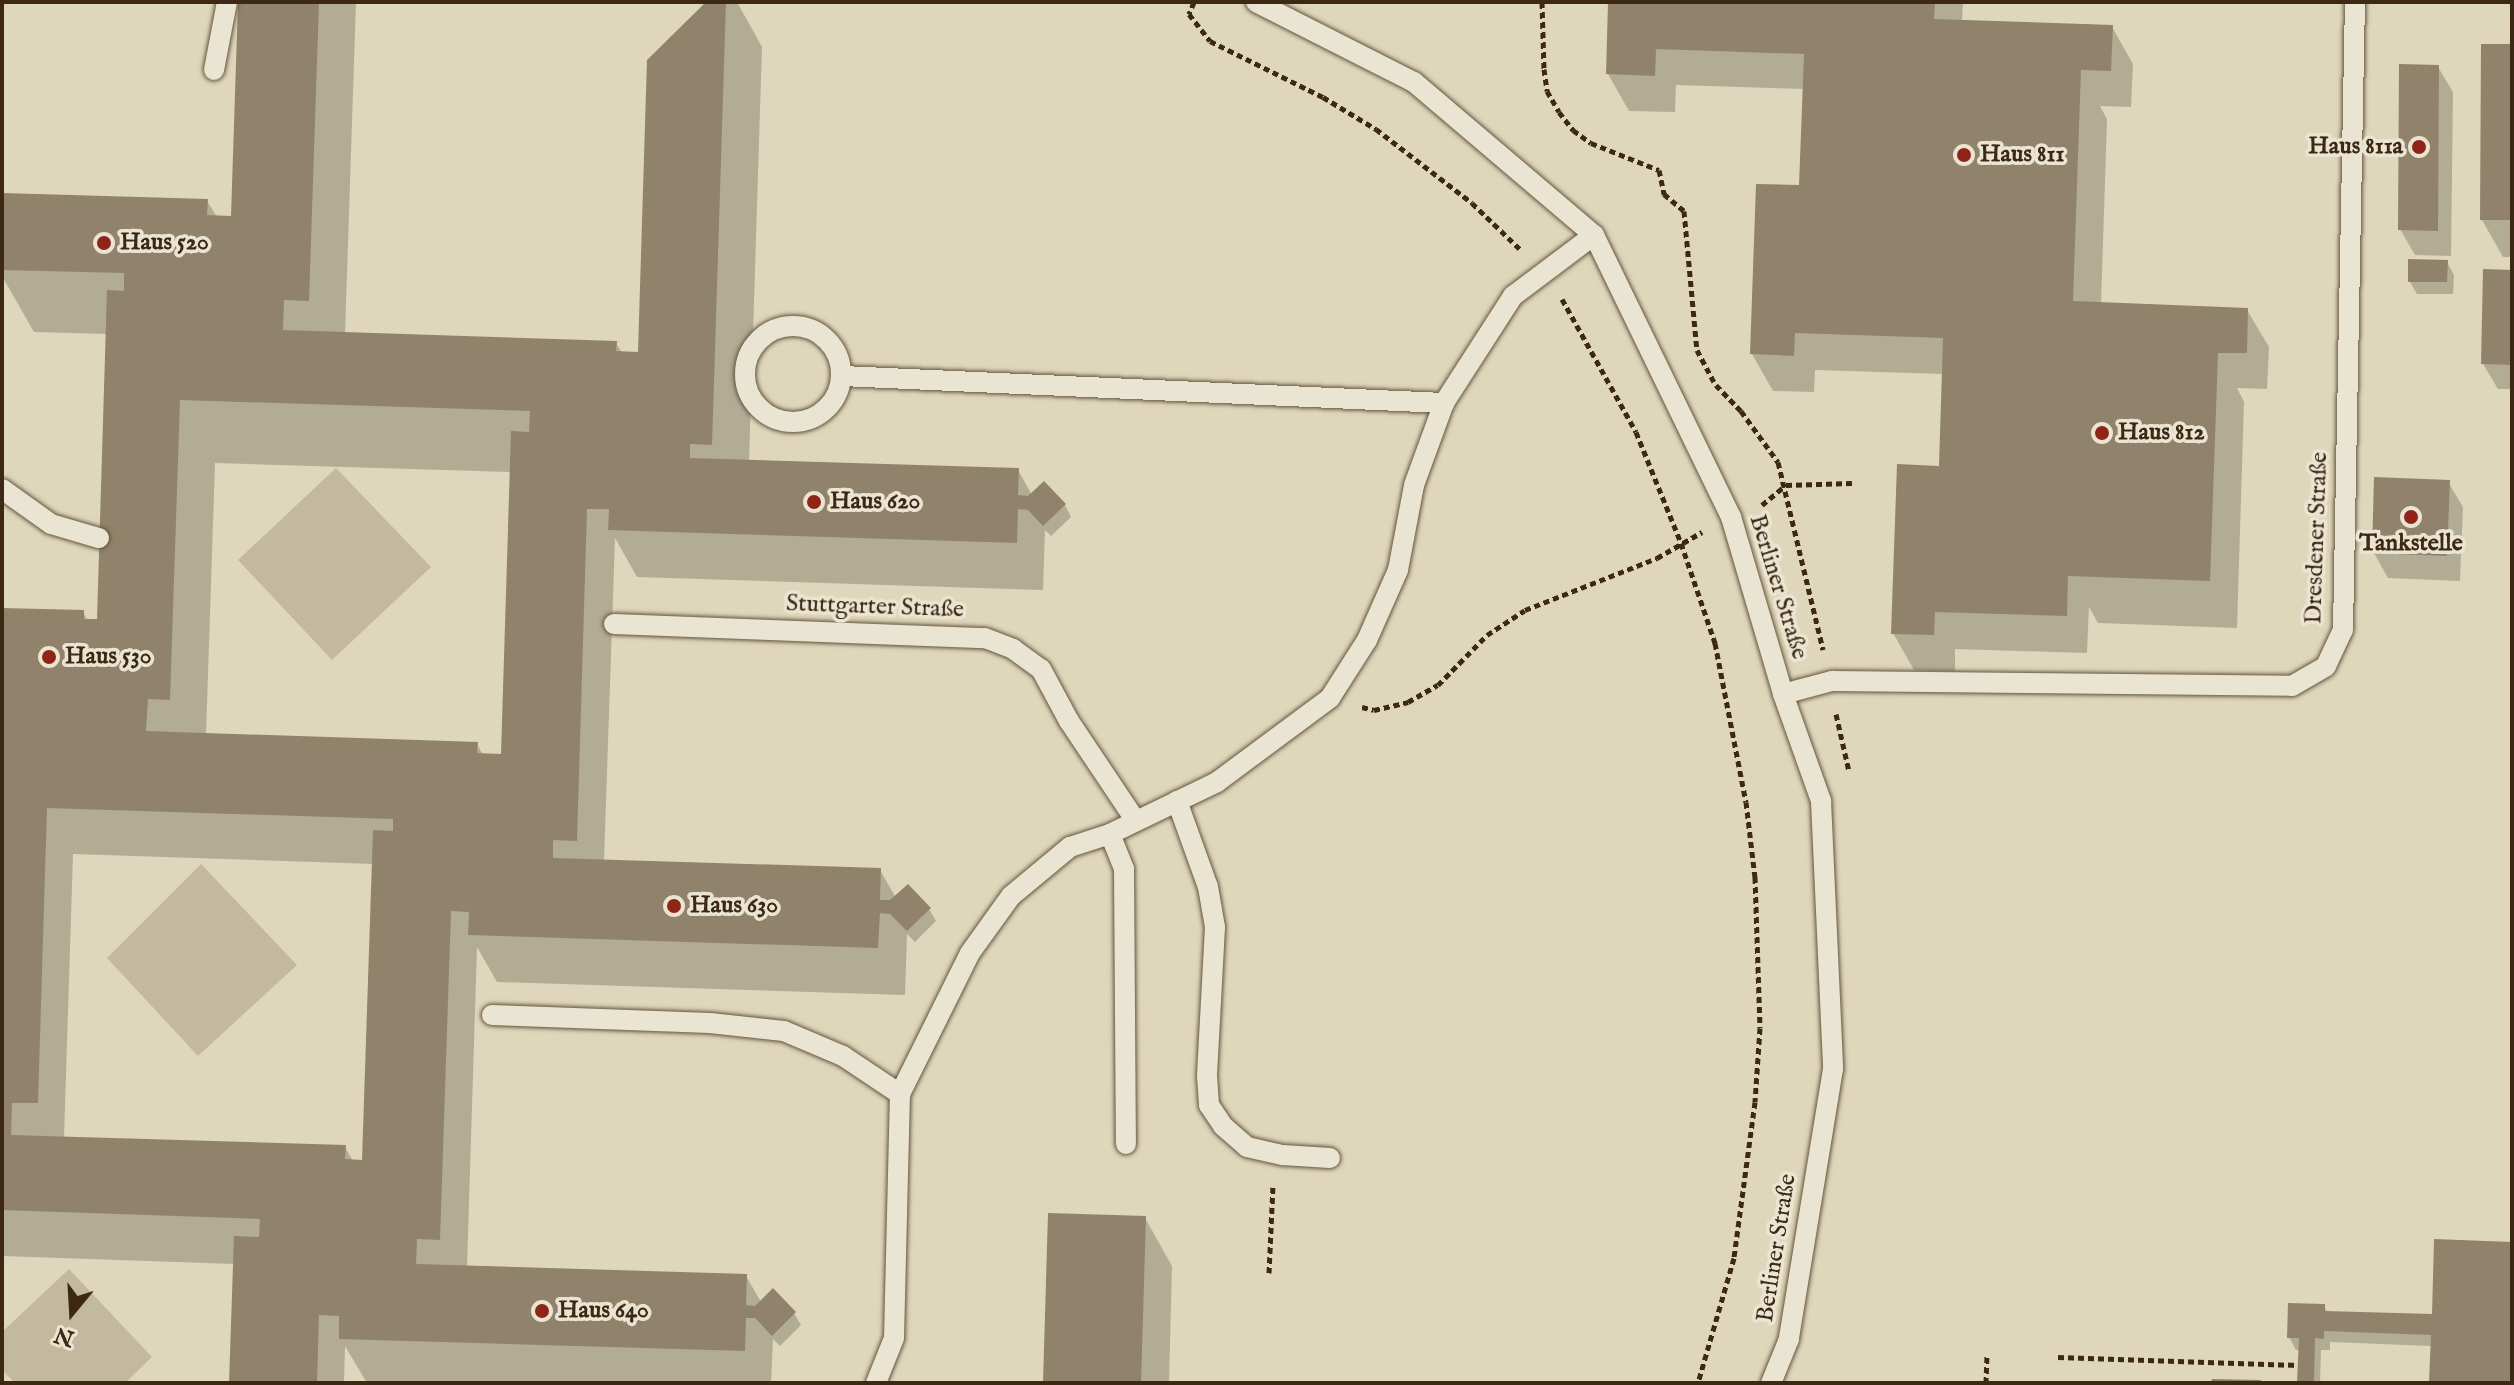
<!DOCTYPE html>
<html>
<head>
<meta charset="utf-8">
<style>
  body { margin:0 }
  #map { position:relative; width:2514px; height:1385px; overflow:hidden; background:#dfd7bb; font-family:"IM FELL English",serif }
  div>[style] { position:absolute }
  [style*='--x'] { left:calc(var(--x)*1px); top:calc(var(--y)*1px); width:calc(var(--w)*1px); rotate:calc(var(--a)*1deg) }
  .green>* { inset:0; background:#c3b99f }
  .shadow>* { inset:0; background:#0003 }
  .building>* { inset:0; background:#91836b }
  .path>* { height:5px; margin-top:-2.5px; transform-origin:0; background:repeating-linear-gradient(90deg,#3d2814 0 6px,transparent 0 10px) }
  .roads { filter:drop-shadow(0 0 2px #66543e) drop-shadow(0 0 2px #66543e) }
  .lane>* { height:20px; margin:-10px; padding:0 10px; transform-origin:10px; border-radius:10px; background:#eae5d3 }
  .lane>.ring { margin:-10px; padding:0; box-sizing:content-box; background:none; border:20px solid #eae5d3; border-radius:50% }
  .dots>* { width:22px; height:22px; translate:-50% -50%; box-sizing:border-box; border:4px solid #eae5d3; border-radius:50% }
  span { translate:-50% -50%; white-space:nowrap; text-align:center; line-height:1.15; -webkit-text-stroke:7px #eae5d3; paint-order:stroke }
  .poi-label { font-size:24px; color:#3d2814; font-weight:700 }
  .right { translate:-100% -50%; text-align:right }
  .left { translate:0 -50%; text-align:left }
  .street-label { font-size:24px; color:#3d2814 }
  .frame { position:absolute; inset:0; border:4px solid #3d2814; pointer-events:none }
  .north { position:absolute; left:32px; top:1273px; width:80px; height:80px; -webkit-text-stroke:6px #eae5d3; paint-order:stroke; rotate:198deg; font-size:22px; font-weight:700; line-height:32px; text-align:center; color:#3d2814 }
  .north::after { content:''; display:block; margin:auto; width:28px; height:36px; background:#3d2814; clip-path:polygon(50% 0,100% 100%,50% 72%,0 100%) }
</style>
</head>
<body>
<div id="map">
  <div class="green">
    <div style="clip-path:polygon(336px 468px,431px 567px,332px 660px,238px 560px)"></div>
    <div style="clip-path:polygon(201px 864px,297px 965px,198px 1056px,107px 958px)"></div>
    <div style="clip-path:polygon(69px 1269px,152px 1357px,125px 1383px,15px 1383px,2px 1370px,2px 1332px)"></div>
  </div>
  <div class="shadow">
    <div style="clip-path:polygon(evenodd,240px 2px,356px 2px,345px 334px,616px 343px,622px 353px,640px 359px,709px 2px,737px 2px,762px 47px,749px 461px,1018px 470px,1032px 495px,1065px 505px,1071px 517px,1051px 536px,1045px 530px,1043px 590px,637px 577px,615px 538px,604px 861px,880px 870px,896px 898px,929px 909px,936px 921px,915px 942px,907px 934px,905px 995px,497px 982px,477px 947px,467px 1267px,746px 1276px,761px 1302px,794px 1313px,801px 1325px,780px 1346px,773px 1339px,771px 1383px,367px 1383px,345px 1346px,344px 1383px,231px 1383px,235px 1264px,2px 1256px,2px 610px,83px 612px,88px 621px,98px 621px,108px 334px,34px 332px,2px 276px,2px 195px,207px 201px,217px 217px,233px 218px,240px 2px,215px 463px,511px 472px,502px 762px,483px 755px,477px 744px,206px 735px,215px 463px,240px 2px,73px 854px,374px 864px,364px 1167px,353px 1161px,345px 1147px,64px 1138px,73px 854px)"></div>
    <div style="clip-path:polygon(1610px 2px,1963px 2px,1962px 22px,2112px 27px,2133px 64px,2131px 107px,2100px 106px,2107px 119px,2101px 305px,2247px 310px,2269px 347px,2267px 389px,2237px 388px,2244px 402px,2237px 628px,2098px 623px,2089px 607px,2087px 653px,1955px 649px,1955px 671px,1914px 670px,1893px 633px,1941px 468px,1944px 374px,1815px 370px,1814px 392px,1773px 391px,1752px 354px,1801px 188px,1805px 89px,1676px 85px,1675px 112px,1629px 111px,1608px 74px)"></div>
    <div style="clip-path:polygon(2512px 46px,2512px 257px,2503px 257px,2482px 220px)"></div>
    <div style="clip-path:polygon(2438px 67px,2453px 92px,2451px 256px,2415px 255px,2400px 229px)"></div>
    <div style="clip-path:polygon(2447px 262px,2454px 275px,2453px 294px,2417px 294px,2410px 282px)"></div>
    <div style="clip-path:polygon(2512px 272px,2512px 389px,2498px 389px,2483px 364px)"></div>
    <div style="clip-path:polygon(2448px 482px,2463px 507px,2460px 581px,2388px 578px,2374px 553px)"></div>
    <div style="clip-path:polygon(1145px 1218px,1172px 1266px,1169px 1383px,1046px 1383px)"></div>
    <div style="clip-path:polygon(2512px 1244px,2512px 1383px,2432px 1383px,2432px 1346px,2330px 1342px,2330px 1350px,2321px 1350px,2320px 1383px,2299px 1383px,2300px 1350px,2296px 1350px,2289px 1337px,2324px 1306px,2328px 1313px,2433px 1316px)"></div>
  </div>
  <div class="building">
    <div style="clip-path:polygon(evenodd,238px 2px,319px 2px,309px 301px,284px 300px,283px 330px,617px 341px,616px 351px,638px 352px,647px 60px,706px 2px,726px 2px,712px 445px,690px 444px,690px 458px,1019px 468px,1018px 495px,1028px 496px,1044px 481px,1066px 504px,1043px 526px,1028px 510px,1018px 509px,1017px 543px,608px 530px,609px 509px,587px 509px,577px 841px,553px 840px,553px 858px,881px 868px,880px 900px,890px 900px,908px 884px,931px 908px,907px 931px,890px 914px,880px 913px,878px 948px,468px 935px,469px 912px,451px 911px,440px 1240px,417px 1239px,416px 1264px,747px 1274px,746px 1305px,755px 1306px,773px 1288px,796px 1312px,772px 1336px,755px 1318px,746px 1318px,745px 1351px,339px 1339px,339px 1316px,319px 1315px,317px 1383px,229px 1383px,234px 1236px,259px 1237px,260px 1219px,2px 1210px,2px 608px,84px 610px,84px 619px,97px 619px,107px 290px,124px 291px,124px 273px,2px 270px,2px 193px,208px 199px,207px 215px,231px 216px,238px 2px,180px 400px,530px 411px,529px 432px,511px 431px,501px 754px,477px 753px,478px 742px,146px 731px,148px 699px,170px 700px,180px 400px,238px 2px,47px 808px,393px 819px,393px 831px,373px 830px,362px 1160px,345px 1159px,346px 1145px,11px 1135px,12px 1103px,38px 1103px,47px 808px)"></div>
    <div style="clip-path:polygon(1608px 2px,1935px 2px,1934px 19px,2113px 25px,2111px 71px,2081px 70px,2073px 301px,2248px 308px,2247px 353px,2218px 353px,2210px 581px,2068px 576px,2067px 616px,1935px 612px,1934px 635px,1891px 634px,1897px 464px,1939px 466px,1943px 338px,1795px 333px,1794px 356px,1750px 354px,1756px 184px,1799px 185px,1804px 54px,1656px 49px,1655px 76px,1606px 74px)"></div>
    <div style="clip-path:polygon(2481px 44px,2512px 44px,2512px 220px,2480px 220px)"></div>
    <div style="clip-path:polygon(2399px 64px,2439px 65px,2438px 231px,2398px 230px)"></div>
    <div style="clip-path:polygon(2408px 259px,2448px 260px,2447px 282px,2408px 282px)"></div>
    <div style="clip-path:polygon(2483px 269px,2512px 270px,2512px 365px,2481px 364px)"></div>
    <div style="clip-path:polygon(2374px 477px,2450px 480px,2447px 556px,2372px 553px)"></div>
    <div style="clip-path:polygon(1048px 1213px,1146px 1216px,1141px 1383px,1043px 1383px)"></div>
    <div style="clip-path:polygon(2434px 1239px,2512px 1242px,2512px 1383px,2429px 1382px,2431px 1335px,2324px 1331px,2324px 1339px,2315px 1338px,2314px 1383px,2297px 1383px,2299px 1338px,2287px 1338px,2288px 1303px,2325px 1304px,2325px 1311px,2432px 1314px)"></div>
    <div style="clip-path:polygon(2212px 1379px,2261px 1380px,2261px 1383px,2211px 1383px)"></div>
  </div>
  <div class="path">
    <div style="--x:1194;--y:2;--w:13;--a:113"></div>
    <div style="--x:1189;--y:14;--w:34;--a:52"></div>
    <div style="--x:1210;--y:41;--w:126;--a:26.4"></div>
    <div style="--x:1323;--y:97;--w:62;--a:31.1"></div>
    <div style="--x:1376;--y:129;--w:121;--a:37.6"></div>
    <div style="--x:1472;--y:203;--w:66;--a:43.8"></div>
    <div style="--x:1542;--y:2;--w:67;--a:88.3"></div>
    <div style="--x:1544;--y:69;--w:22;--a:82"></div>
    <div style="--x:1547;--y:91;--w:24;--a:60"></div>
    <div style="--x:1559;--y:112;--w:23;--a:52"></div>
    <div style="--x:1573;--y:130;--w:22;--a:36"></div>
    <div style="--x:1591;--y:143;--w:73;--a:21.7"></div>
    <div style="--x:1659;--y:170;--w:25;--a:78"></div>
    <div style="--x:1664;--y:194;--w:26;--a:40"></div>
    <div style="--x:1684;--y:211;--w:140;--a:84.7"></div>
    <div style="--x:1697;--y:350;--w:40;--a:62"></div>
    <div style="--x:1716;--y:385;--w:36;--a:46"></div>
    <div style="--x:1741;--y:411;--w:63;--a:54"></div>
    <div style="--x:1778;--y:462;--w:193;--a:76.5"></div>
    <div style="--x:1562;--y:299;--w:152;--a:60.9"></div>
    <div style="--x:1636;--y:432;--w:120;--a:67.9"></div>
    <div style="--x:1681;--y:543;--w:106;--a:71.2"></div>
    <div style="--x:1715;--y:643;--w:162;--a:79"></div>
    <div style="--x:1746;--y:802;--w:76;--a:83.2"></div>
    <div style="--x:1755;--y:877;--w:151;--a:88.1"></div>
    <div style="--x:1760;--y:1028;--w:74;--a:93.9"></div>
    <div style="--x:1755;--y:1102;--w:157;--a:97.7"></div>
    <div style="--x:1734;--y:1258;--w:130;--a:106.1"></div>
    <div style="--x:1762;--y:505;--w:31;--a:-40"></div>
    <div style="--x:1786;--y:485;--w:66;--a:-1.7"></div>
    <div style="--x:1362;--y:707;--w:12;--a:14"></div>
    <div style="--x:1374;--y:710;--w:35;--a:-13"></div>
    <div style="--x:1408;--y:702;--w:34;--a:-30"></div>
    <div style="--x:1438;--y:685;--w:70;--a:-45.6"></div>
    <div style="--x:1487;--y:635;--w:45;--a:-33.3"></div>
    <div style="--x:1525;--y:610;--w:142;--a:-21.5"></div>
    <div style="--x:1657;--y:558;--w:52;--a:-30"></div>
    <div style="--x:1836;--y:714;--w:58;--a:77.2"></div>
    <div style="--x:1269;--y:1273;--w:87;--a:-87.4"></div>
    <div style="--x:2058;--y:1357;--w:240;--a:1.9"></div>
    <div style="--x:1986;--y:1383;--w:28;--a:-88"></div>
  </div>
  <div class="roads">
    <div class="lane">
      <div style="--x:1256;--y:2;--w:177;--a:26.9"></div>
      <div style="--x:1414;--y:82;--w:236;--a:40.4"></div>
      <div style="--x:1594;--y:235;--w:314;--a:64.1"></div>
      <div style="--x:1731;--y:517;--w:184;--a:73.6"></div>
      <div style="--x:1783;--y:694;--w:114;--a:70.4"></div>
      <div style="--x:1821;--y:801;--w:268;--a:87.4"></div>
      <div style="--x:1833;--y:1069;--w:274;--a:99.3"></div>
      <div style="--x:1789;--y:1339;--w:48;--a:112.2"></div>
      <div style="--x:214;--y:70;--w:69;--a:-79.2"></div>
      <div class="ring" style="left:745px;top:326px;width:76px;height:76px"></div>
      <div style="--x:842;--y:376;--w:603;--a:2.57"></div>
      <div style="--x:2;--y:489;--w:60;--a:35.5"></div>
      <div style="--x:51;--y:524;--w:50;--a:16.3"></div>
      <div style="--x:614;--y:624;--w:371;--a:2.2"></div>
      <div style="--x:985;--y:638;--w:30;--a:21"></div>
      <div style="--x:1013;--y:649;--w:34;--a:36"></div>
      <div style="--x:1041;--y:669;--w:59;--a:61.7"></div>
      <div style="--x:1069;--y:721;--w:120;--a:56.2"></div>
      <div style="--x:1783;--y:694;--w:51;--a:-14.9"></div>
      <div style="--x:1832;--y:681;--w:460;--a:0.6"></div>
      <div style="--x:2292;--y:686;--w:39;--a:-30"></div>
      <div style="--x:2326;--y:666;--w:40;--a:-65"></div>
      <div style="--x:2343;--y:630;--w:628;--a:-88.91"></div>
      <div style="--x:1177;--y:801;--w:91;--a:70.2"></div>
      <div style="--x:1208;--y:887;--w:41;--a:80.1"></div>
      <div style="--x:1215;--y:927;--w:149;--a:93.1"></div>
      <div style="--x:1207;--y:1076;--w:29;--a:86"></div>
      <div style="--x:1209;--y:1105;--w:25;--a:56"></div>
      <div style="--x:1223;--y:1126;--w:32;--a:41"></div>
      <div style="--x:1247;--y:1147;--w:37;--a:13"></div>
      <div style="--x:1283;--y:1155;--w:47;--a:3.7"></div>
      <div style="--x:1110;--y:834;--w:38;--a:68"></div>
      <div style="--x:1124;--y:869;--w:275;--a:89.6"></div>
      <div style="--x:492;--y:1015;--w:218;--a:2.1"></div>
      <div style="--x:710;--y:1023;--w:74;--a:6.2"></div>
      <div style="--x:784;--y:1031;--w:64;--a:23"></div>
      <div style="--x:843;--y:1056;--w:69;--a:33.7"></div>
      <div style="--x:876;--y:1383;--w:48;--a:-68.2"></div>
      <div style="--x:894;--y:1338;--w:244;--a:-88.6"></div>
      <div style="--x:900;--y:1094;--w:157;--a:-63.6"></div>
      <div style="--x:970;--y:953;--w:70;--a:-54.3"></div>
      <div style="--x:1011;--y:896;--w:77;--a:-39.7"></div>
      <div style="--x:1070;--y:847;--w:42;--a:-18"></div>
      <div style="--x:1110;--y:834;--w:119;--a:-25.9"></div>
      <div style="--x:1217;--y:782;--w:141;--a:-36.6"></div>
      <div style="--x:1330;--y:698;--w:69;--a:-57.5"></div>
      <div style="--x:1367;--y:640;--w:77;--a:-66.1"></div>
      <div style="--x:1398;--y:570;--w:86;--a:-79.3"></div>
      <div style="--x:1414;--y:485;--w:87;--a:-69.9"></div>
      <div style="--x:1444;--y:403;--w:127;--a:-57.2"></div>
      <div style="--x:1513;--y:296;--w:101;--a:-37"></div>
    </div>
  </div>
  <div class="dots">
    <div style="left:2419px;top:147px;background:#8f2418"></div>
    <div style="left:1964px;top:155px;background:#8f2418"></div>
    <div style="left:104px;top:243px;background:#8f2418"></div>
    <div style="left:2102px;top:433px;background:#8f2418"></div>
    <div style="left:814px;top:502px;background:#8f2418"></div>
    <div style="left:2411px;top:517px;background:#8f2418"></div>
    <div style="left:49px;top:657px;background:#8f2418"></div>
    <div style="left:674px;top:906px;background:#8f2418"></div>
    <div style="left:542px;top:1311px;background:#8f2418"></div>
  </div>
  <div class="poi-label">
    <span class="right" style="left:2403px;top:147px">Haus 811a</span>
    <span class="left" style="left:1980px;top:155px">Haus 811</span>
    <span class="left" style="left:120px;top:243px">Haus 520</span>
    <span class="left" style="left:2118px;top:433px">Haus 812</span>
    <span class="left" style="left:830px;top:502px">Haus 620</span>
    <span style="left:2411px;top:544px">Tankstelle</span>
    <span class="left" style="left:65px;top:657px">Haus 530</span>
    <span class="left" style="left:690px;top:906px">Haus 630</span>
    <span class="left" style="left:558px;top:1311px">Haus 640</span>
  </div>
  <div class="street-label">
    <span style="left:2317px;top:538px;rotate:-88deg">Dresdener Straße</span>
    <span style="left:1778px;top:587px;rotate:73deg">Berliner Straße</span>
    <span style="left:875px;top:607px;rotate:2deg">Stuttgarter Straße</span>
    <span style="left:1777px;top:1248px;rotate:-81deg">Berliner Straße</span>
  </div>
  <div class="frame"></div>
  <div class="north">N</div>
</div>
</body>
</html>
